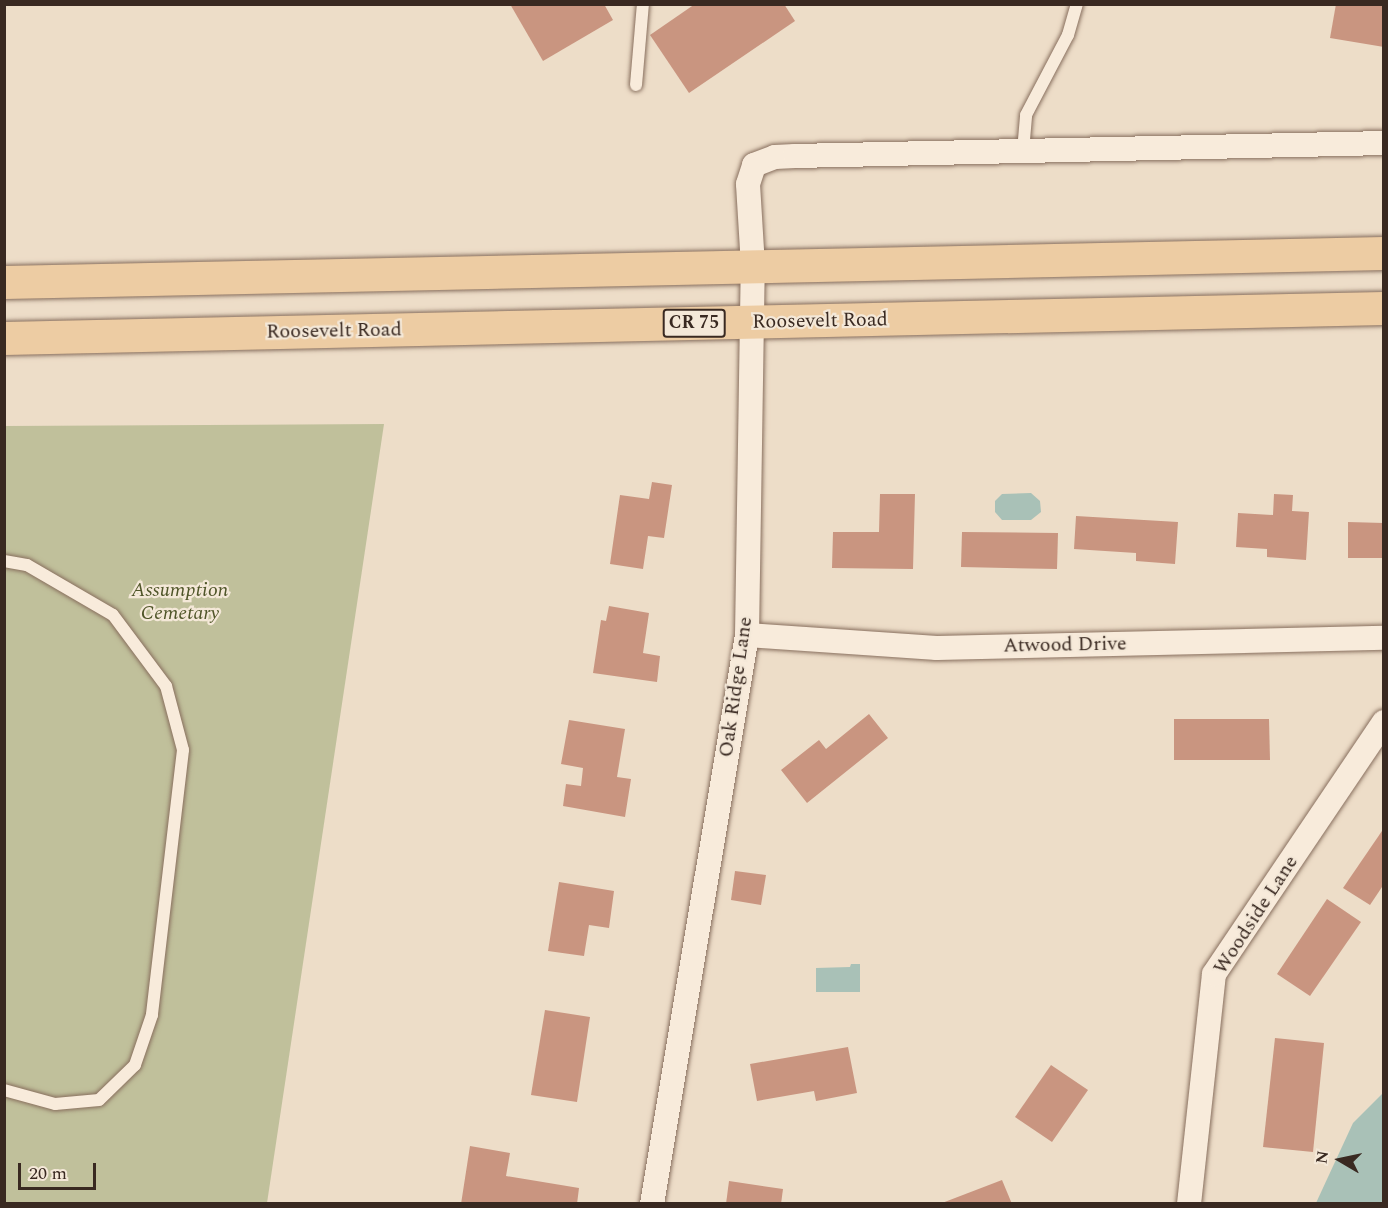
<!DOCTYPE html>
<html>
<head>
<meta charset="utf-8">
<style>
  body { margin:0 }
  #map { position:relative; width:1388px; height:1208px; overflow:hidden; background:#edddc8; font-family:Spectral,serif }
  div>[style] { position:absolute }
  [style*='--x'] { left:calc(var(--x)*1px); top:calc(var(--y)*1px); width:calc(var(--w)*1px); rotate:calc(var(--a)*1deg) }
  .cemetery>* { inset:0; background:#c0c09b }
  .water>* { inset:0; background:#a9c1b7 }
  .building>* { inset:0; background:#c99580 }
  .roads { filter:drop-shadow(0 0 2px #886f5e) drop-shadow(0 0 2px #886f5e) }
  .service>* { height:12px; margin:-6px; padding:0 6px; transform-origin:6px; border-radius:6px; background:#f8ebdb }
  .minor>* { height:24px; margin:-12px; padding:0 12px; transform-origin:12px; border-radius:12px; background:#f8ebdb }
  .primary>* { height:33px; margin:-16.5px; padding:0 16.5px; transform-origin:16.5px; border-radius:16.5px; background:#edcca3 }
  span { translate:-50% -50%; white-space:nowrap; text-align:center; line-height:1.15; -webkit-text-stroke:4.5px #f4e8d8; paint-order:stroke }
  .shield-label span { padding:2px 4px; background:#f4e8d8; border:2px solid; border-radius:4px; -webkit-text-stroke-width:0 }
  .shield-label { font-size:18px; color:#392921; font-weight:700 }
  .street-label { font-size:20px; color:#392921 }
  .park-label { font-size:20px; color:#4f5528; font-style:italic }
  .frame { position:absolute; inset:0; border:6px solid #392921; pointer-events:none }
  .north { position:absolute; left:1310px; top:1130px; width:60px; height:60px; -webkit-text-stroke:4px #f4e8d8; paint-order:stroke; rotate:279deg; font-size:16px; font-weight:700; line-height:24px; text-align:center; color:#392921 }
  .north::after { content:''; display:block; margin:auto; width:21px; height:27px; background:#392921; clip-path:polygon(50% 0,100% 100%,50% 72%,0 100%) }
  .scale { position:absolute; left:18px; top:1163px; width:78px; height:27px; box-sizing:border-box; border:3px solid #392921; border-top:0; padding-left:8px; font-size:18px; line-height:21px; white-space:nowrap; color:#392921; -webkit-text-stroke:4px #f4e8d8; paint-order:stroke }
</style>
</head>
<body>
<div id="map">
  <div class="cemetery">
    <div style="clip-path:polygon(384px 424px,267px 1203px,5px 1203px,4px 426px)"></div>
  </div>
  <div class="water">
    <div style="clip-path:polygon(1031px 493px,1040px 501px,1041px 512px,1031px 520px,1002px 520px,995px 512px,995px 501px,1002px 494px)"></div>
    <div style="clip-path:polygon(851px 964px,860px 964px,860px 992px,816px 992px,816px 968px,850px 967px)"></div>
    <div style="clip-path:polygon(1383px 1093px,1383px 1203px,1316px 1203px,1353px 1123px)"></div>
  </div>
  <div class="building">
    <div style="clip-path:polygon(510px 4px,604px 4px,613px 20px,543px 61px)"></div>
    <div style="clip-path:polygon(695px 4px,784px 4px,795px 21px,689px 93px,650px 35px)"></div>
    <div style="clip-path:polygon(1336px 4px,1384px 4px,1384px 47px,1330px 38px)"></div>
    <div style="clip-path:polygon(652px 482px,672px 485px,664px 538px,648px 536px,643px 569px,610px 564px,620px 495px,649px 499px)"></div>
    <div style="clip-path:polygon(880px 494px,915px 494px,913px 569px,832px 568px,833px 532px,879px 532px)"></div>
    <div style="clip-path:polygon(1274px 494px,1293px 495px,1292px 511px,1309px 512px,1306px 560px,1267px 557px,1267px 549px,1236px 547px,1238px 513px,1273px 515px)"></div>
    <div style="clip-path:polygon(1076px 516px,1178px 522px,1175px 564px,1136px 561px,1136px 553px,1074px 549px)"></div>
    <div style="clip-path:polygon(1348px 522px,1384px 523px,1384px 558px,1348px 558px)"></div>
    <div style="clip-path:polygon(962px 532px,1058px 533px,1057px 569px,961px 567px)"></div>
    <div style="clip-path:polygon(609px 606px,649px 613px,643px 653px,660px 656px,657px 682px,593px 673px,601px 620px,606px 621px)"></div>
    <div style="clip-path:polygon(869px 714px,888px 738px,807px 803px,781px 770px,819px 740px,826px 749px)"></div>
    <div style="clip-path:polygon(1174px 719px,1269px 719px,1270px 760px,1174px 760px)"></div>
    <div style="clip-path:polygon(569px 720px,625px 729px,617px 777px,631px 779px,625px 817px,563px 806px,566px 784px,581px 786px,583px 768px,561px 764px)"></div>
    <div style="clip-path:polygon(1384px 828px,1384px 884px,1370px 905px,1343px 888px)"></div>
    <div style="clip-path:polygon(735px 871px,766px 875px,761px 905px,731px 900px)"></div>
    <div style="clip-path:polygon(559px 882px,614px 891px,609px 928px,589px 925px,584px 956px,548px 951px)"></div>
    <div style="clip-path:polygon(1327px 899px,1361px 922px,1310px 996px,1277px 974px)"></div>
    <div style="clip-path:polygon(545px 1010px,590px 1017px,577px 1102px,531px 1095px)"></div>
    <div style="clip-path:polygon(1275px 1038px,1324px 1043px,1313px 1152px,1263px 1147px)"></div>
    <div style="clip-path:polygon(848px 1047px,857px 1093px,816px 1101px,814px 1091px,757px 1101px,750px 1064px)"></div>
    <div style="clip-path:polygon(1051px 1065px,1088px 1090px,1052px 1142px,1015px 1117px)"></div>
    <div style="clip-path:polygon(470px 1146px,510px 1153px,506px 1176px,579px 1188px,577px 1204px,461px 1204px)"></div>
    <div style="clip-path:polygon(1002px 1180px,1012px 1204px,942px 1204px,942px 1203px)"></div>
    <div style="clip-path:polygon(729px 1181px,783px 1189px,781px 1204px,726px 1204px)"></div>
  </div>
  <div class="roads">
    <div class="service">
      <div style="--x:636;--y:85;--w:81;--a:-85.1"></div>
      <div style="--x:1023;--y:151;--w:36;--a:-85"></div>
      <div style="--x:1026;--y:115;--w:90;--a:-62.3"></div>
      <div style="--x:1068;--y:35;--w:32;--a:-74"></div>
      <div style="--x:4;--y:561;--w:23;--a:10"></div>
      <div style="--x:27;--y:565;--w:99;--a:30.2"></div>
      <div style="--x:113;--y:615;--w:89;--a:53.3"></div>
      <div style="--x:166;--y:686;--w:66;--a:75.1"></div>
      <div style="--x:183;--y:750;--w:267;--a:96.7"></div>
      <div style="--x:152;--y:1015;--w:53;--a:108.8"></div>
      <div style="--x:135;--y:1065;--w:50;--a:135.8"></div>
      <div style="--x:99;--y:1100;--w:44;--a:174.8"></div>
      <div style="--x:55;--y:1104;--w:53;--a:-164.6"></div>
    </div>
    <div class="minor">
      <div style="--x:747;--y:635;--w:190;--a:3.9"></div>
      <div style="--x:937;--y:648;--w:447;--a:-1.3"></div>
      <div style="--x:652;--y:1204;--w:577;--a:-80.52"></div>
      <div style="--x:747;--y:635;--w:369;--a:-89.1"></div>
      <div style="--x:753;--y:266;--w:82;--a:-93.5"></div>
      <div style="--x:748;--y:184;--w:20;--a:-72"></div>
      <div style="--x:754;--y:165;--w:22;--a:-21"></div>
      <div style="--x:775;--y:157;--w:20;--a:-3"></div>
      <div style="--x:795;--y:156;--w:589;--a:-1.26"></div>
      <div style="--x:1189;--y:1204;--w:231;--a:-83.8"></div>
      <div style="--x:1214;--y:974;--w:304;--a:-56"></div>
    </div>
    <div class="primary">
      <div style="--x:4;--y:282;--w:1380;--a:-1.2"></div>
      <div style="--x:4;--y:338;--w:1380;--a:-1.25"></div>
    </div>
  </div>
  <div class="shield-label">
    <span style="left:694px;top:323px">CR 75</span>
  </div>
  <div class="street-label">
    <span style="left:820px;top:321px;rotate:-1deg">Roosevelt Road</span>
    <span style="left:334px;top:331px;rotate:-1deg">Roosevelt Road</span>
    <span style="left:1065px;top:645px;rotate:-1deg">Atwood Drive</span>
    <span style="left:736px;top:687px;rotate:-82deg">Oak Ridge Lane</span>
    <span style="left:1256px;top:915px;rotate:-57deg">Woodside Lane</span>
  </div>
  <div class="park-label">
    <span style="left:180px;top:602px">Assumption<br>Cemetary</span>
  </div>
  <div class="frame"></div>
  <div class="north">N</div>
  <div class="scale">20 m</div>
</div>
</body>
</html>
